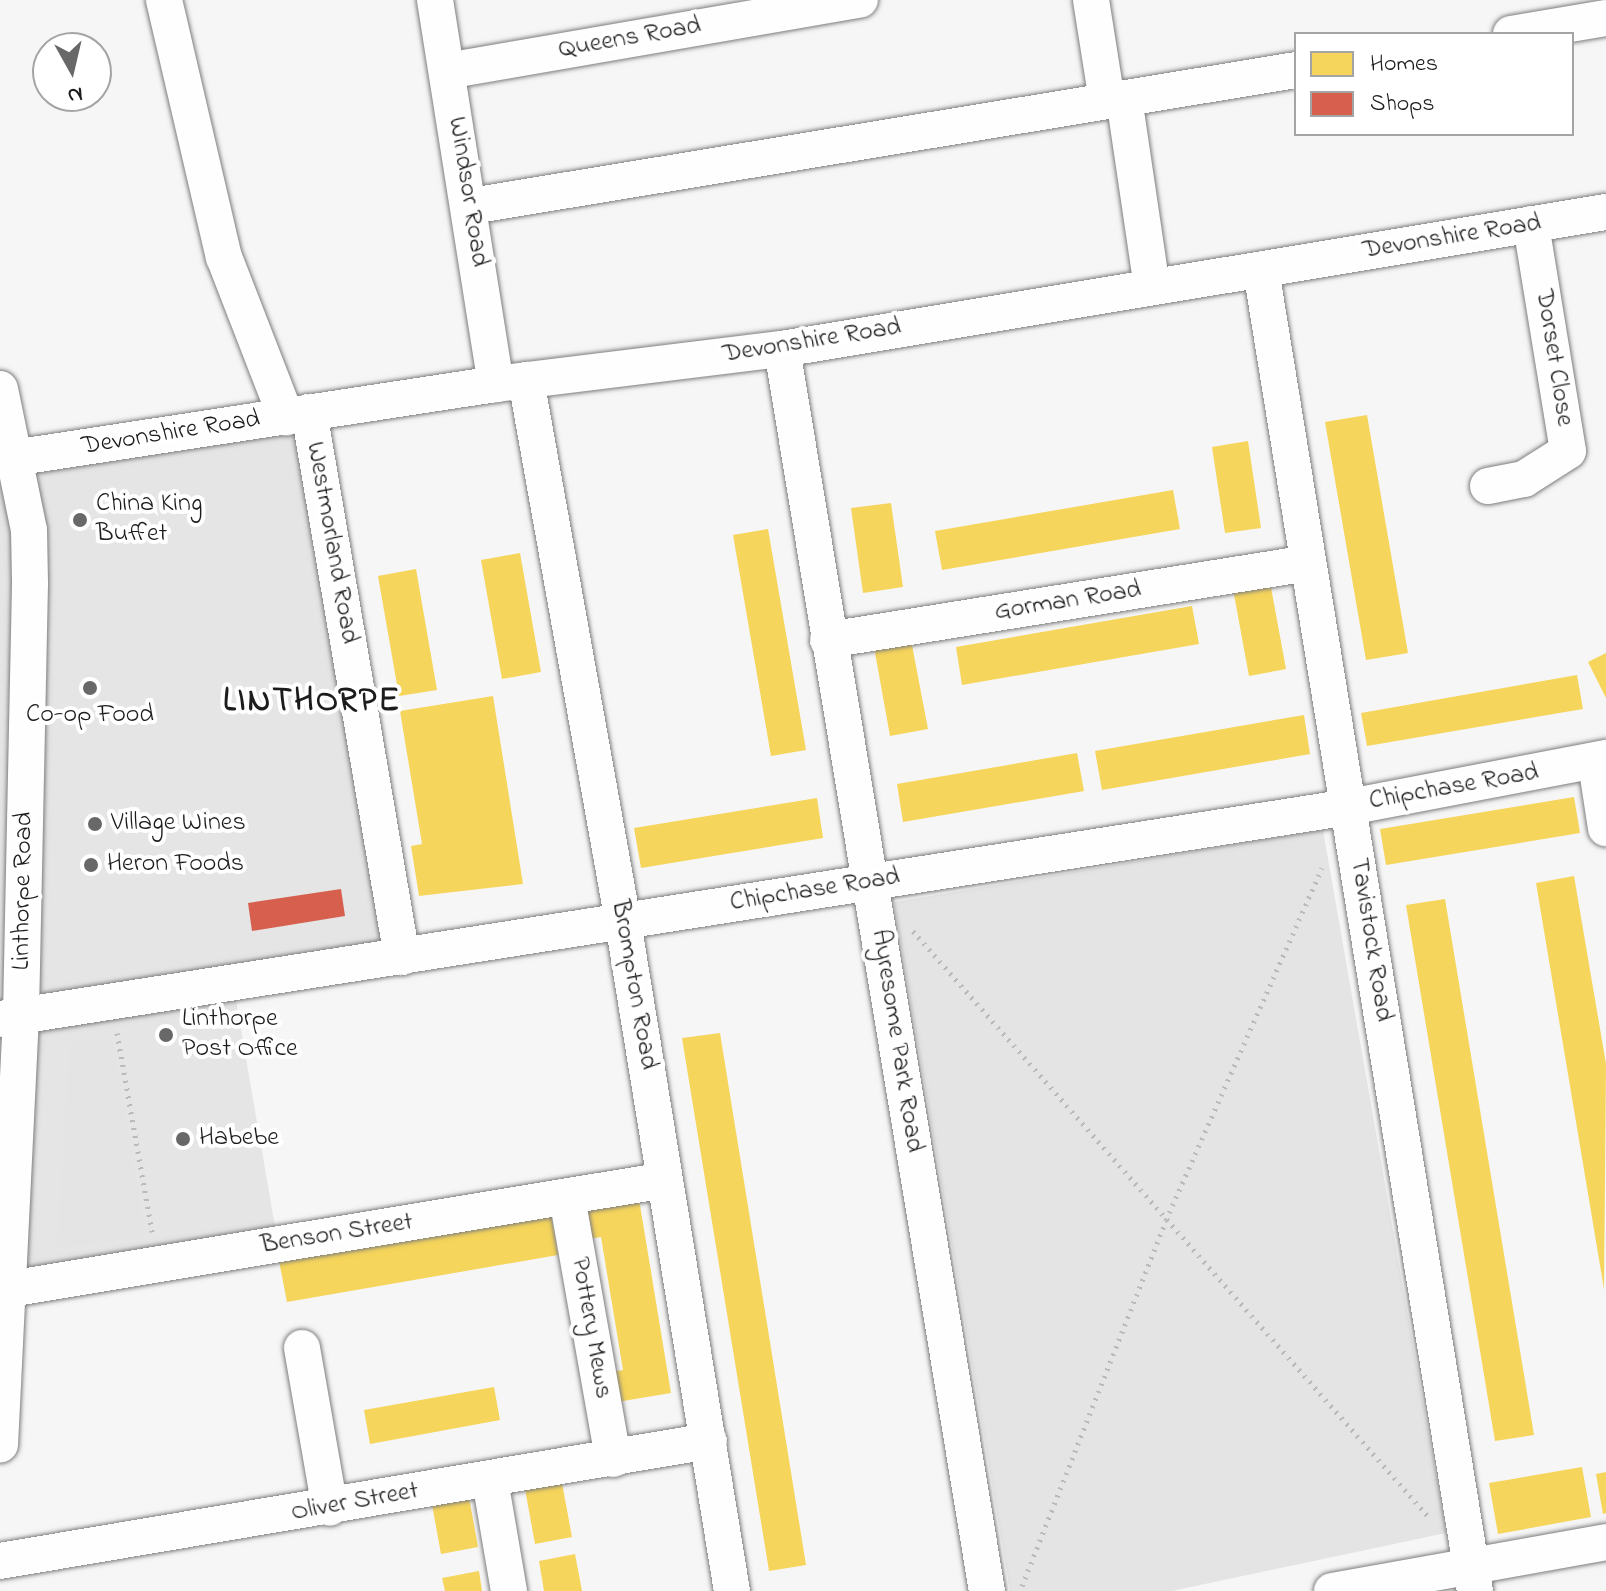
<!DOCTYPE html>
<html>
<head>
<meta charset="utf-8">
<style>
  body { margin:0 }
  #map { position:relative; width:1606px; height:1591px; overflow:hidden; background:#f6f6f6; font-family:"Indie Flower",sans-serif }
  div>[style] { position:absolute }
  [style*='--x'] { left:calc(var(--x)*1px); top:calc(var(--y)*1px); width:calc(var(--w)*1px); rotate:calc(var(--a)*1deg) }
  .built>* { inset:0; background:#e5e5e5 }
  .green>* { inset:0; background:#e4e4e4 }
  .homes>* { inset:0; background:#f6d55c }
  .shops>* { inset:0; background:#d6604d }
  .path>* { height:5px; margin-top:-2.5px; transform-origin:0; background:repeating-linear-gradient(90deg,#bababa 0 2px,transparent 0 8px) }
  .roads { filter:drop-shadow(0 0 2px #7e7e7e) drop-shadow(0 0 2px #7e7e7e) }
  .minor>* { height:36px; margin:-18px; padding:0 18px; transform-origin:18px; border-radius:18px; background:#fefefe }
  .dots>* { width:22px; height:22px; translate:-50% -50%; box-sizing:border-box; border:4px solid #fff; border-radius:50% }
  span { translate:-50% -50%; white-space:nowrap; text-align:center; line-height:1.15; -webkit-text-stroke:8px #fff; paint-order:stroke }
  .street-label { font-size:26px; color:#1c1c1c }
  .poi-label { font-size:26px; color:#1c1c1c }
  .left { translate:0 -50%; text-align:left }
  .district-label { font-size:34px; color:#1c1c1c; font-weight:700; letter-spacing:2px }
  .legend { position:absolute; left:1294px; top:32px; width:280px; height:104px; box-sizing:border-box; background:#fff; border:2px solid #a4a4a4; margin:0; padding:10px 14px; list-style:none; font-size:24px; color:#1c1c1c }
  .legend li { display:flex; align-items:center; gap:16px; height:40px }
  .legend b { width:40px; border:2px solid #a4a4a4 }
  .north { position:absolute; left:32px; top:32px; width:80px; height:80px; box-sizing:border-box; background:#fff; border:2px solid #a4a4a4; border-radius:50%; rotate:172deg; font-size:22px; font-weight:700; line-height:32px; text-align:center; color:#1c1c1c }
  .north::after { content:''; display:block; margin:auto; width:28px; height:36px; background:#686868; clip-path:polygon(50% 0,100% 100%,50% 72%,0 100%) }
</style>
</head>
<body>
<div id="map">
  <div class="built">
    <div style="clip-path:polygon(309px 412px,402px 957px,233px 983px,278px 1244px,9px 1289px,0 1416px,0 460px)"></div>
  </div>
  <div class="green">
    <div style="clip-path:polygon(1323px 830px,1446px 1533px,1172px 1591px,1010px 1591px,894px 902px)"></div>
    <div style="clip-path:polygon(113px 1037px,145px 1237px,57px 1247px,70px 1043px)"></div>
  </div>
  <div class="homes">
    <div style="clip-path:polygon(1367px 415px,1408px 653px,1366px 660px,1325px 422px)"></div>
    <div style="clip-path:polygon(1248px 441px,1261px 528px,1225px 533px,1212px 447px)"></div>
    <div style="clip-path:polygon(1173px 490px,1180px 529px,942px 570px,935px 531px)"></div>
    <div style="clip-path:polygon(891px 503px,903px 587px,863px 593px,851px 508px)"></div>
    <div style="clip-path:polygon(768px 529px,806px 750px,771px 756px,733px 535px)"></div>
    <div style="clip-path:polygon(520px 553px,541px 672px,502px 679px,481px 560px)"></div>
    <div style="clip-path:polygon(416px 569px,437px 690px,399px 696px,378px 576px)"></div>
    <div style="clip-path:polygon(1270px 582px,1286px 669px,1249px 676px,1233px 589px)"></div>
    <div style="clip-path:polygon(1192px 606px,1199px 644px,962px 685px,956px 647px)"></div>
    <div style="clip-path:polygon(911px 640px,928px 729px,890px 736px,874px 647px)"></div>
    <div style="clip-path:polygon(1606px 653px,1606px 698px,1588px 662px)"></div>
    <div style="clip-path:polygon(1577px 675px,1583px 709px,1367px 746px,1361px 713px)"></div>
    <div style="clip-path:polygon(493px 696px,523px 884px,419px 896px,411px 846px,422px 844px,400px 711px)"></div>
    <div style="clip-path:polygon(1304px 715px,1310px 754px,1102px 790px,1095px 751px)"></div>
    <div style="clip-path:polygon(1077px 753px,1084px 791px,903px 822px,897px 784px)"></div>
    <div style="clip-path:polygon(1574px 797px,1580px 833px,1386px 865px,1380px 829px)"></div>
    <div style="clip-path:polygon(817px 798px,823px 838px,641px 868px,634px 828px)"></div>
    <div style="clip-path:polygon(1574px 876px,1606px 1064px,1604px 1289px,1536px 883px)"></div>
    <div style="clip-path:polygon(1445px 899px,1534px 1435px,1495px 1441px,1406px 905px)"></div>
    <div style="clip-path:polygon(720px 1033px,806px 1565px,769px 1571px,682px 1038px)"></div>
    <div style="clip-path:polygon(639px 1199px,671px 1393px,617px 1402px,612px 1372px,623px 1370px,601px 1237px,589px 1239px,583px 1209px)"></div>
    <div style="clip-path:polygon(551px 1214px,558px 1255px,287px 1302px,279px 1261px)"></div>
    <div style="clip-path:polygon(494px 1387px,500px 1420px,370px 1444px,364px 1410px)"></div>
    <div style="clip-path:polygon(1582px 1467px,1591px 1517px,1498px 1534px,1489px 1483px)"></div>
    <div style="clip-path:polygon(1606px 1472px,1606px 1513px,1603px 1514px,1596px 1474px)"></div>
    <div style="clip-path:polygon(562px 1483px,572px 1537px,535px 1544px,525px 1489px)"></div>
    <div style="clip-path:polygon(468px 1492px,478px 1547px,441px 1554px,431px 1499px)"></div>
    <div style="clip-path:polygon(575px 1554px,582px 1591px,544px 1591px,539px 1561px)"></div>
    <div style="clip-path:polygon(479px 1571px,482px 1591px,445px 1591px,442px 1578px)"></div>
  </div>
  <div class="shops">
    <div style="clip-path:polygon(341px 889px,345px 916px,252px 931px,248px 903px)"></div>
  </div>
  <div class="path">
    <div style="--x:913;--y:931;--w:778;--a:48.65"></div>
    <div style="--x:117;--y:1033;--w:202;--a:80"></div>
    <div style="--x:1022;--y:1586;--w:393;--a:-68.5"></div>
    <div style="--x:1166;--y:1220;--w:385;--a:-66.1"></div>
  </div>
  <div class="roads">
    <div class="minor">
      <div style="--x:164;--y:0;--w:264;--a:76.9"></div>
      <div style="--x:224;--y:257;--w:172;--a:68.8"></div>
      <div style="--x:435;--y:0;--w:389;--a:81"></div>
      <div style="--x:1091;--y:0;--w:102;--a:81"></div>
      <div style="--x:1511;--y:34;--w:96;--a:-9.6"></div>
      <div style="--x:447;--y:71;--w:419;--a:-9.8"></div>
      <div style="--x:1124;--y:98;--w:191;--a:81.6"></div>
      <div style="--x:471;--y:206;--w:836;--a:-9.36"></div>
      <div style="--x:1261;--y:270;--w:1338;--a:80.8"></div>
      <div style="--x:782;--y:349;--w:1259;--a:80.63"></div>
      <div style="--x:526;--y:380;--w:551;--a:79.85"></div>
      <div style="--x:623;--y:922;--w:678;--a:80.75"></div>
      <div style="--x:0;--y:389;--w:144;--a:78.4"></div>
      <div style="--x:29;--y:530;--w:54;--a:88.9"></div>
      <div style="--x:30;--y:584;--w:432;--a:91.2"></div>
      <div style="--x:21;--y:1016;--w:429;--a:92.8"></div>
      <div style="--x:309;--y:412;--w:553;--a:80.32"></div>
      <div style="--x:0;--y:460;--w:502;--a:-8.71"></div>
      <div style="--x:496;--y:384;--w:288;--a:-7"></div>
      <div style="--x:782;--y:349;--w:835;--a:-9.44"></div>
      <div style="--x:1488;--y:486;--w:37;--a:-11"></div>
      <div style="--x:1524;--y:479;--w:52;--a:-32.5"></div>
      <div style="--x:1568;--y:451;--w:230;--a:-99.3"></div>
      <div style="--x:828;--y:640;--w:486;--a:-9.1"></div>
      <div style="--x:1596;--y:763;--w:66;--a:81.3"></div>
      <div style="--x:0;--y:1019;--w:1366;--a:-8.93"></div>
      <div style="--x:1349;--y:807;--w:262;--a:-10.8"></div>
      <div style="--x:567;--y:1197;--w:266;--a:80"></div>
      <div style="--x:9;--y:1289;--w:665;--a:-9.43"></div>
      <div style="--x:302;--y:1348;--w:162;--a:80.1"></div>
      <div style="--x:490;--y:1480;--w:113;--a:80.3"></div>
      <div style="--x:0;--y:1561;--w:719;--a:-9.61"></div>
      <div style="--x:1332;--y:1591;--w:278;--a:-10.1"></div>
    </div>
  </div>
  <div class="dots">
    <div style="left:80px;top:520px;background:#686868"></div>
    <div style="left:90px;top:688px;background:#686868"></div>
    <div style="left:95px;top:824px;background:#686868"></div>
    <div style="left:91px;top:865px;background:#686868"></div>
    <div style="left:166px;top:1035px;background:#686868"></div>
    <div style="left:183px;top:1139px;background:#686868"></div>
  </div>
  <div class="street-label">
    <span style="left:630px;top:39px;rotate:-10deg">Queens Road</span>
    <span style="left:467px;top:192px;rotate:81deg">Windsor Road</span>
    <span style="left:1452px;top:238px;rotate:-9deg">Devonshire Road</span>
    <span style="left:812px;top:342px;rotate:-9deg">Devonshire Road</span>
    <span style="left:1553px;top:358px;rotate:81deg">Dorset Close</span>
    <span style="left:171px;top:434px;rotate:-9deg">Devonshire Road</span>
    <span style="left:331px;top:543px;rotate:80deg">Westmorland Road</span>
    <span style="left:1068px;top:602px;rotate:-9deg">Gorman Road</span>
    <span style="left:1454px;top:788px;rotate:-10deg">Chipchase Road</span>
    <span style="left:24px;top:891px;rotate:-89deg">Linthorpe Road</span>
    <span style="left:815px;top:891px;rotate:-9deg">Chipchase Road</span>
    <span style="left:1370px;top:940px;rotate:81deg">Tavistock Road</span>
    <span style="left:633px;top:985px;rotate:80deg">Brompton Road</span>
    <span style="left:896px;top:1041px;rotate:81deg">Ayresome Park Road</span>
    <span style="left:337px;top:1235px;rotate:-9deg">Benson Street</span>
    <span style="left:590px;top:1328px;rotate:80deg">Pottery Mews</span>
    <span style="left:355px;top:1503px;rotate:-10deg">Oliver Street</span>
  </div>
  <div class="poi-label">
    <span class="left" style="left:96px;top:520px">China King<br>Buffet</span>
    <span style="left:90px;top:716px">Co-op Food</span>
    <span class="left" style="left:111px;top:824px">Village Wines</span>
    <span class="left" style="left:107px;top:865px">Heron Foods</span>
    <span class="left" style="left:182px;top:1035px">Linthorpe<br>Post Office</span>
    <span class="left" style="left:199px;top:1139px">Habebe</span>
  </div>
  <div class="district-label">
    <span style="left:312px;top:703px">LINTHORPE</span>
  </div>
  <ul class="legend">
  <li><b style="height:22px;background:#f6d55c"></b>Homes</li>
  <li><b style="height:22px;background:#d6604d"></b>Shops</li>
  </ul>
  <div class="north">N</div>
</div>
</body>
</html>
